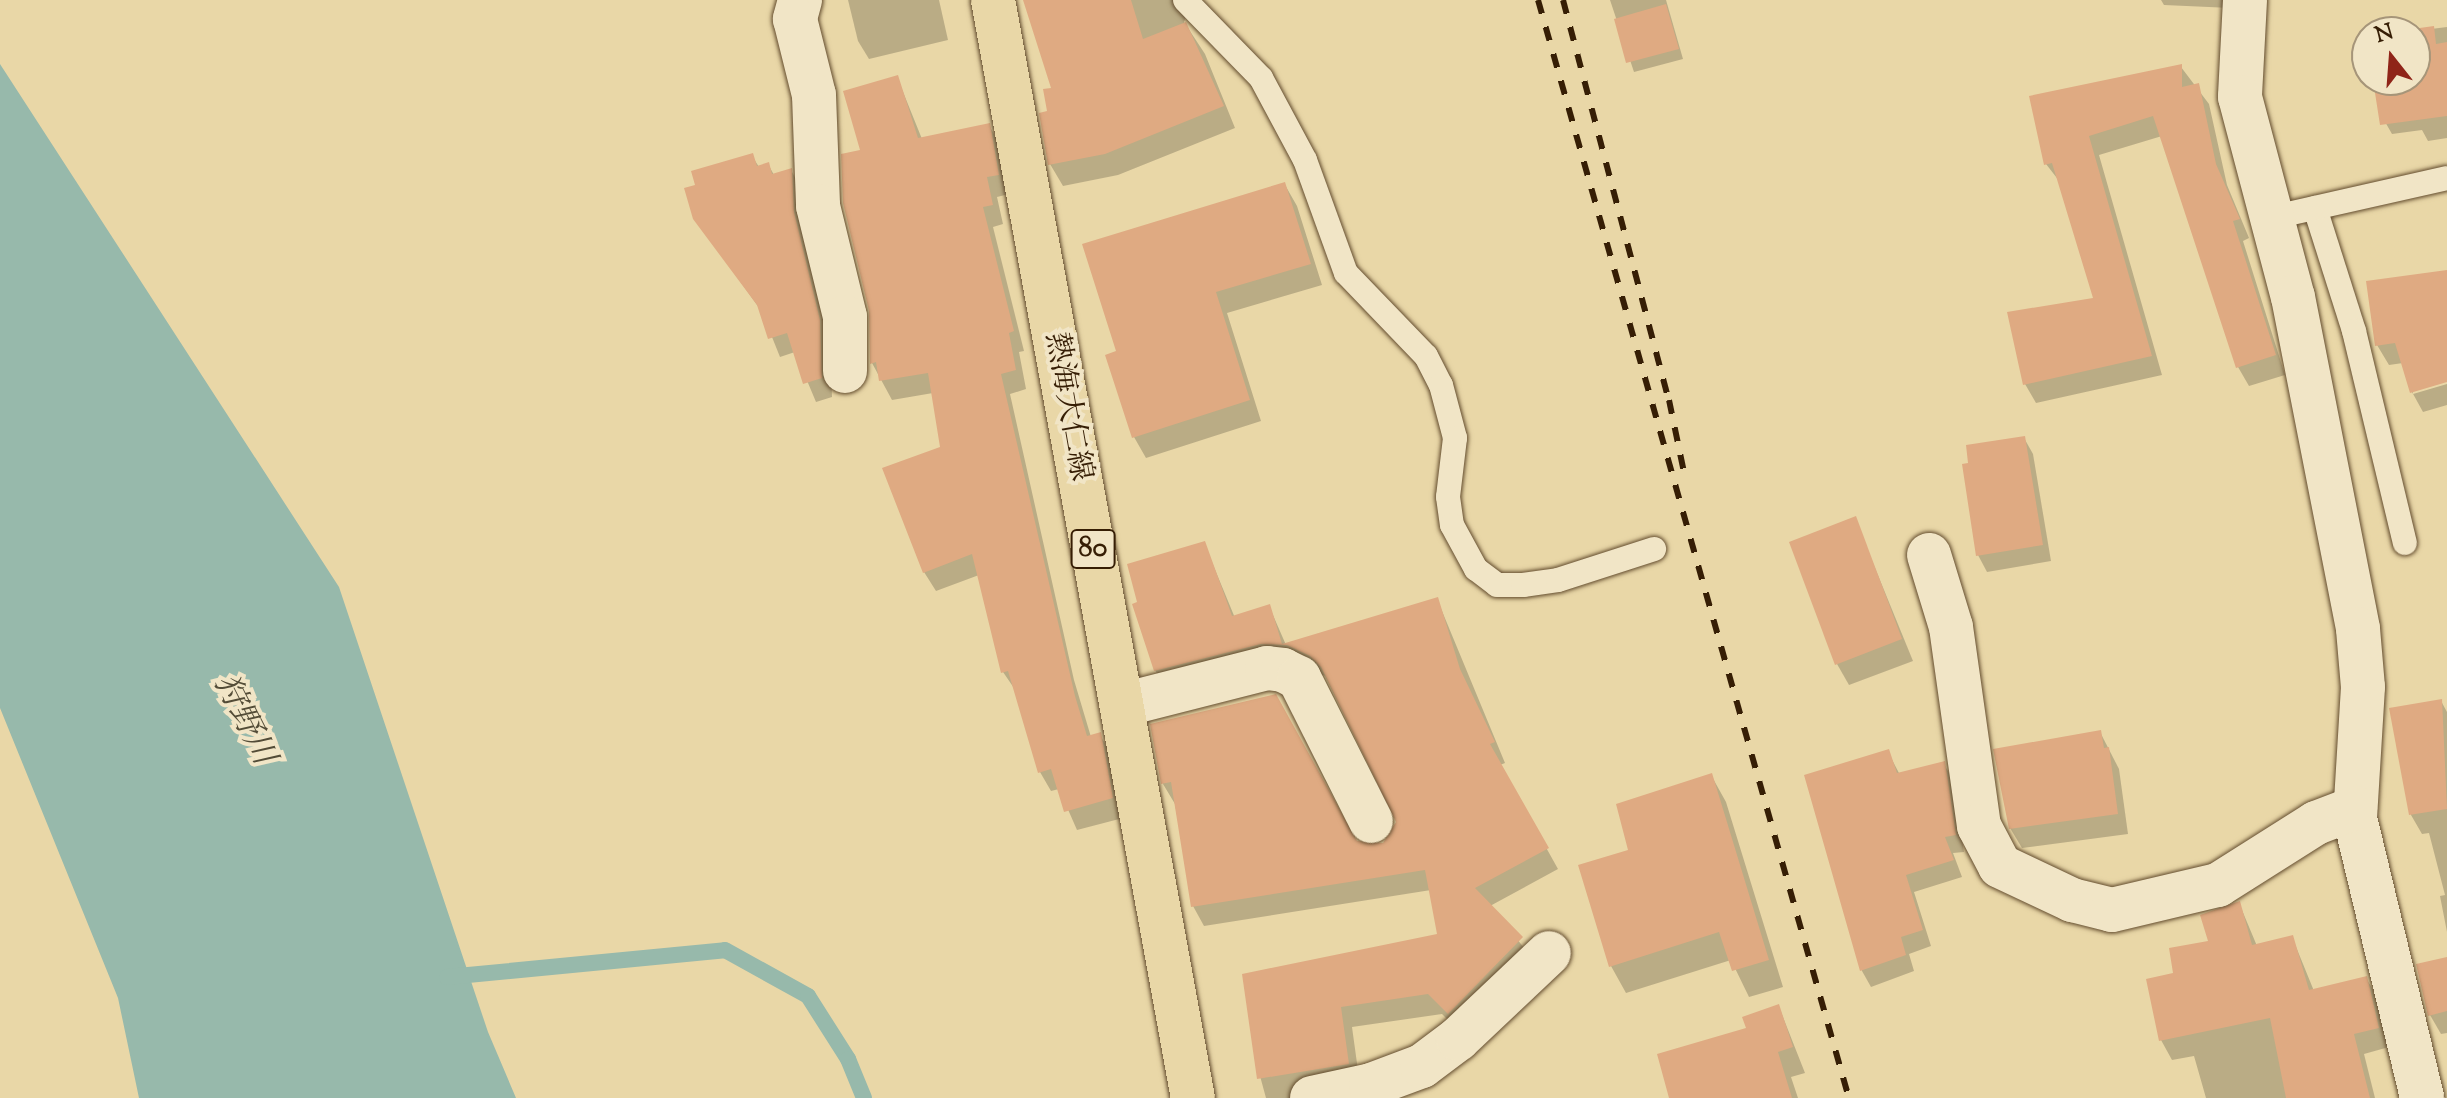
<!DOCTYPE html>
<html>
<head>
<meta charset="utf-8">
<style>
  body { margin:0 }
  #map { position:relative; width:2447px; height:1098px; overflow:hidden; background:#e9d7a7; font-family:"Sorts Mill Goudy","Noto Serif JP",serif }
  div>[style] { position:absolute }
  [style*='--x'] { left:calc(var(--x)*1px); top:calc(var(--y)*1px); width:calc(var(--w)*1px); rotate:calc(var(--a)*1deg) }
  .water>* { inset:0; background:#97b9ab }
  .shadow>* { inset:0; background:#0003 }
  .stream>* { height:16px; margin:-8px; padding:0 8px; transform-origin:8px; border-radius:8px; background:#97b9ab }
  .building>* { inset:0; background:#dfaa82 }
  .roads { filter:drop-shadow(0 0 2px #634c2e) drop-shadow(0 0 2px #634c2e) }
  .lane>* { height:24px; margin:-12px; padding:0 12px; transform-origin:12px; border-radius:12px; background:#f1e5c6 }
  .street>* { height:44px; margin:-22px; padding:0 22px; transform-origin:22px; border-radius:22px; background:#f1e5c6 }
  .primary>* { height:44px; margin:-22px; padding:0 22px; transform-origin:22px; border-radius:22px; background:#e9d7a7 }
  .rail>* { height:6px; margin-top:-3px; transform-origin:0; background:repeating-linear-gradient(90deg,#361e05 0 14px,transparent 0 28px) }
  span { translate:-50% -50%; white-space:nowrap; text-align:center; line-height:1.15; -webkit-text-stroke:8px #f1e5c6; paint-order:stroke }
  .shield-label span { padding:2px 6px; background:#f1e5c6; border:2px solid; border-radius:6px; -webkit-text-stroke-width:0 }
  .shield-label { font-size:28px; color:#361e05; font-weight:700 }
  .street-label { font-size:30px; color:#361e05 }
  .water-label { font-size:32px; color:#534c37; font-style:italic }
  .north { position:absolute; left:2351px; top:16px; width:80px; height:80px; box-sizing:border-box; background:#f1e5c6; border:2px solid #a69579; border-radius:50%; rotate:343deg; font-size:22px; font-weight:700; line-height:32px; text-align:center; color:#361e05 }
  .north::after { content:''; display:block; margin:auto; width:28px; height:36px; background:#8f2418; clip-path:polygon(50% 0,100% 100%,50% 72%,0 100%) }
</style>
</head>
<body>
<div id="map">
  <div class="water">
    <div style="clip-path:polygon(0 64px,339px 587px,488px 1032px,516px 1098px,139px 1098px,118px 998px,0 708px)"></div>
  </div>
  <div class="shadow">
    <div style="clip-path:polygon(848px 0,939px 0,948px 40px,869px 59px,858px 41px)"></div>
    <div style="clip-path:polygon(1025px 0,1183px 0,1188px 11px,1184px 22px,1205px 54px,1235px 128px,1118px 175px,1063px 186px,1050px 164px,1053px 89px)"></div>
    <div style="clip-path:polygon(1610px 0,1666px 0,1683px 59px,1634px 72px)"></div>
    <div style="clip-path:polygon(2161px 0,2231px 0,2231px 8px,2164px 5px)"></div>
    <div style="clip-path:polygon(2447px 27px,2447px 138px,2428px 141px,2422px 130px,2392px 134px,2380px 113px,2375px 80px,2415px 80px,2415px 32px,2407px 32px)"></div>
    <div style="clip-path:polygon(2181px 67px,2209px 104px,2227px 185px,2249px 238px,2243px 241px,2285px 375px,2249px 386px,2238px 367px,2162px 136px,2099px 155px,2162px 375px,2036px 403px,2025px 384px,2096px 300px,2060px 182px,2046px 164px)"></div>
    <div style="clip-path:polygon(897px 77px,922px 139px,989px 125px,1000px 145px,1009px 194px,997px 197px,1003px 224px,993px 227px,1024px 351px,1019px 352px,1026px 389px,1010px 394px,1074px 680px,1091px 737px,1100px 735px,1111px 754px,1123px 818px,1077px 830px,1059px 789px,1051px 791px,1040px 772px,1016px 691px,1003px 672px,979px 575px,936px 591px,924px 572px,942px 448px,933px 393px,892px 400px,872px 363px,863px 151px)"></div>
    <div style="clip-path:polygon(752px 156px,759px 167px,768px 164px,774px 175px,791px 170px,801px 189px,830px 341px,832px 397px,816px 402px,795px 352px,780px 357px,762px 312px,695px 218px)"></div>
    <div style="clip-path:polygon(1285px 185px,1297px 206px,1322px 285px,1227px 313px,1261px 421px,1146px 458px,1134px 437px,1119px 353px)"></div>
    <div style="clip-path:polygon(2447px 276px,2447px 379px,2413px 390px,2413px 394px,2447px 384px,2447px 405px,2423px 412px,2412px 392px,2403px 363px,2389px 365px,2377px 345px)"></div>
    <div style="clip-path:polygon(2024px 438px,2033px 454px,2051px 561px,1987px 572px,1978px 555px)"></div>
    <div style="clip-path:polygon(1855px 519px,1913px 661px,1849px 685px,1837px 664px)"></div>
    <div style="clip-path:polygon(1204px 543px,1235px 618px,1269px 606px,1286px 645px,1437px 599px,1505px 763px,1500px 765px,1558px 869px,1490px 906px,1533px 959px,1461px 1033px,1442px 1014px,1352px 1027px,1360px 1085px,1311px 1098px,1266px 1098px,1257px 1065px,1439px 935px,1431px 890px,1204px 926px,1193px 906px,1175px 804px,1163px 784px,1153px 725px,1356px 843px,1382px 846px,1398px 823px,1325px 676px,1300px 665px,1167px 691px,1155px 670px)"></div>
    <div style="clip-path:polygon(2441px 701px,2447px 712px,2447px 932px,2440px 896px,2445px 895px,2429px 833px,2422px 834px,2411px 815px,2392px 710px)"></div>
    <div style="clip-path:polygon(2100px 732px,2119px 769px,2128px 834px,2022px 848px,2010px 828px)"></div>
    <div style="clip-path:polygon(1888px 752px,1900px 775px,1944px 764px,1953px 780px,1964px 852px,1953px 853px,1962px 877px,1914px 892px,1931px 946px,1909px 954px,1914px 971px,1871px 987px,1862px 971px,1806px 777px)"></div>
    <div style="clip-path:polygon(1711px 775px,1726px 802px,1783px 987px,1749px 997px,1731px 960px,1626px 993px,1611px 966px,1630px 851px)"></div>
    <div style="clip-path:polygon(2239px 903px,2257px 946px,2292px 937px,2314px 991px,2366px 978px,2378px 998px,2389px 1047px,2364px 1054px,2375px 1098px,2206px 1098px,2194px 1056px,2172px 1060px,2161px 1040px,2176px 975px,2211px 942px)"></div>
    <div style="clip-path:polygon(2447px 959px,2447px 1033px,2441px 1034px,2430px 1015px)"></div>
    <div style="clip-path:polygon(1779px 1007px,1805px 1073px,1791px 1077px,1798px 1098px,1672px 1098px)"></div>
  </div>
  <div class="stream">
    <div style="--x:447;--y:977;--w:279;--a:-5.5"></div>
    <div style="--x:725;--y:950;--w:95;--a:29"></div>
    <div style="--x:808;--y:996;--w:75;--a:57.6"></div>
    <div style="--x:848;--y:1059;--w:42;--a:67.7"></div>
  </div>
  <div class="building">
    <div style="clip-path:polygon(1023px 0,1131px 0,1143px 39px,1186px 22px,1224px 106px,1105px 154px,1048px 165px,1039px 113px,1047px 111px,1043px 89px,1051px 88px)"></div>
    <div style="clip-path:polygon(1666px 4px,1679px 49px,1626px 63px,1614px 19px)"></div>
    <div style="clip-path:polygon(2434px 26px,2436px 44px,2447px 42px,2447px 116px,2380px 125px,2373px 80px,2415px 80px,2415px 32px,2391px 32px)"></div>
    <div style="clip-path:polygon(2182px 64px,2182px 87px,2199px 83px,2216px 164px,2240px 219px,2233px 221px,2276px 355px,2236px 368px,2153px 116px,2089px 136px,2152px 356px,2023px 385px,2007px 312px,2093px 298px,2052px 163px,2044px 165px,2029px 96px)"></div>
    <div style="clip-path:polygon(898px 75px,918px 138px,990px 123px,999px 175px,987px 177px,993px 205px,983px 207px,1014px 331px,1009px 333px,1016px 370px,1001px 374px,1075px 696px,1087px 736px,1101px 732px,1113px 798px,1064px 812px,1051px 769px,1038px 773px,1008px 671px,1001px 673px,972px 554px,923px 573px,882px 468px,940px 447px,928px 373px,879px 381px,876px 362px,870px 364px,869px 311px,843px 203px,841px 154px,860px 150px,843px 91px)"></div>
    <div style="clip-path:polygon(753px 153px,757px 166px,769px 162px,772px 174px,792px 168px,794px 212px,820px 320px,822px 378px,803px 384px,787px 333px,768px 339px,757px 305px,693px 219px,684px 188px,695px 185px,691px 171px)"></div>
    <div style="clip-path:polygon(1285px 182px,1311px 264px,1216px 292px,1250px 400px,1132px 438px,1105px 355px,1116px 351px,1082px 244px)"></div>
    <div style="clip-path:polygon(2447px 270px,2447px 382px,2410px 393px,2395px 343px,2375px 346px,2366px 281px)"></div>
    <div style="clip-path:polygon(2025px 436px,2043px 545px,1976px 556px,1962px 464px,1968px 463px,1966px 445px)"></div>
    <div style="clip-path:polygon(1856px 516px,1902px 639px,1835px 665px,1789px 542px)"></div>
    <div style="clip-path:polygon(1205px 541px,1232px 616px,1270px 604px,1282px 644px,1438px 597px,1460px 669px,1495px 742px,1490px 744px,1549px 848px,1475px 888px,1523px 937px,1448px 1014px,1428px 994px,1341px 1007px,1349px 1064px,1257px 1079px,1242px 974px,1437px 934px,1425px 870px,1191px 907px,1171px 782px,1161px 784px,1150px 724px,1276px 694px,1357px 841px,1383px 843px,1396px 822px,1321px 667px,1310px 656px,1287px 645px,1261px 644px,1154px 671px,1132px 604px,1137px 602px,1127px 564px)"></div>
    <div style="clip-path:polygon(2442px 699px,2447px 809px,2409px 815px,2389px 708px)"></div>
    <div style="clip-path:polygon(2101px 730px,2104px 748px,2109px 747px,2118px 814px,2009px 829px,1993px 749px)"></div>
    <div style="clip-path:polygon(1889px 749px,1897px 773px,1945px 761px,1956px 835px,1945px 837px,1954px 860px,1906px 875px,1923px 930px,1901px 937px,1906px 955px,1860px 971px,1804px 775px)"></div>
    <div style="clip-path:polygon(1712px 773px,1769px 960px,1732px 971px,1719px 932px,1609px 967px,1578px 865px,1628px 850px,1616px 804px)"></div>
    <div style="clip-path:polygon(2240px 901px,2252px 945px,2293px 935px,2309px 990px,2367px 976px,2379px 1028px,2354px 1034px,2370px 1098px,2286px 1098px,2270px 1018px,2159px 1041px,2146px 979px,2173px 973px,2169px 948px,2208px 941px,2200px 915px)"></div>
    <div style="clip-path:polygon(2447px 957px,2447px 1011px,2428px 1016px,2416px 964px)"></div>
    <div style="clip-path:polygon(1779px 1004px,1793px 1047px,1778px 1052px,1792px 1098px,1669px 1098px,1657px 1054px,1746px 1028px,1742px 1017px)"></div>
  </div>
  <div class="roads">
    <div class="lane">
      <div style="--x:1185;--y:0;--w:109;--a:45.7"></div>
      <div style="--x:1261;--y:78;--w:93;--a:61.8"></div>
      <div style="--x:1305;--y:160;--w:120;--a:70.1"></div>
      <div style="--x:1346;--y:273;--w:115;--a:46.1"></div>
      <div style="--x:1426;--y:356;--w:33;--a:63"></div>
      <div style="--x:1441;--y:385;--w:55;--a:75.2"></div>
      <div style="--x:1455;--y:438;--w:59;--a:96.8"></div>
      <div style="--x:1448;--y:497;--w:28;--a:82"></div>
      <div style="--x:1452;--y:525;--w:50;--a:61.4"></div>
      <div style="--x:1476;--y:569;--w:26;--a:37"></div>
      <div style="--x:1497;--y:585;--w:26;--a:0"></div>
      <div style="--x:1523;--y:585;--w:35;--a:-8"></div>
      <div style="--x:1558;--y:580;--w:101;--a:-17.9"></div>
      <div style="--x:2315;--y:208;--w:129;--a:72.4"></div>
      <div style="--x:2354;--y:331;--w:218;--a:76.5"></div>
      <div style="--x:2270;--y:218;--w:181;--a:-12.7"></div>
    </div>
    <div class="street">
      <div style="--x:800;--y:0;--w:20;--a:105"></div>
      <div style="--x:795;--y:19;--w:78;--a:76"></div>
      <div style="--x:814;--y:95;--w:111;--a:87.9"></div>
      <div style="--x:818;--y:206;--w:114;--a:76.3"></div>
      <div style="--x:845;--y:317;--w:54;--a:90"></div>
      <div style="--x:2245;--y:0;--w:97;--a:93"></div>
      <div style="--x:2240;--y:97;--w:207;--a:75.2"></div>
      <div style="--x:2293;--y:297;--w:338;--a:78.9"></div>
      <div style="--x:2358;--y:629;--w:58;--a:85.1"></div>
      <div style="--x:2363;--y:687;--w:131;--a:93.5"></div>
      <div style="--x:2355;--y:818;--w:288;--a:76.5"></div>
      <div style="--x:1929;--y:555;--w:75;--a:73"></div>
      <div style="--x:1951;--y:627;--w:201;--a:82"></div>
      <div style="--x:1979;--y:826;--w:45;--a:62.3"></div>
      <div style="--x:2000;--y:866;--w:80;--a:25.3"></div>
      <div style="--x:2072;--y:900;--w:41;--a:14"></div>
      <div style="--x:2112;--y:910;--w:109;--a:-13.3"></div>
      <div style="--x:2218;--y:885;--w:116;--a:-32.3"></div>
      <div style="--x:2316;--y:823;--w:42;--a:-21"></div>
      <div style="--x:1122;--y:705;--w:150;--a:-14.3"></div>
      <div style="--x:1267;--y:668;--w:16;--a:7"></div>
      <div style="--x:1283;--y:670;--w:18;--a:27"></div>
      <div style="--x:1299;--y:678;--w:160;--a:63.3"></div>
      <div style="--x:1312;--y:1098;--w:60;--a:-12.4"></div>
      <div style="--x:1371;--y:1085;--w:54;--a:-20.4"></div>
      <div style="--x:1422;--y:1066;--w:45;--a:-36.9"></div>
      <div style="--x:1458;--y:1039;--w:125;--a:-43.4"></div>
    </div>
    <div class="primary">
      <div style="--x:993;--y:0;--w:1116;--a:79.68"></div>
    </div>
  </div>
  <div class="rail">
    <div style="--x:1538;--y:0;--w:1141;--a:74.19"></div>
    <div style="--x:1563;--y:0;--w:414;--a:75.2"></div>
    <div style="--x:1669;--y:400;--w:79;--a:78.3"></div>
  </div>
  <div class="shield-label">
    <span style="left:1093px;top:549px">80</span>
  </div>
  <div class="street-label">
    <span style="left:1067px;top:407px;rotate:80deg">熱海大仁線</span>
  </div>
  <div class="water-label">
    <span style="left:243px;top:720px;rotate:63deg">狩野川</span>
  </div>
  <div class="north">N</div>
</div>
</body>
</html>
